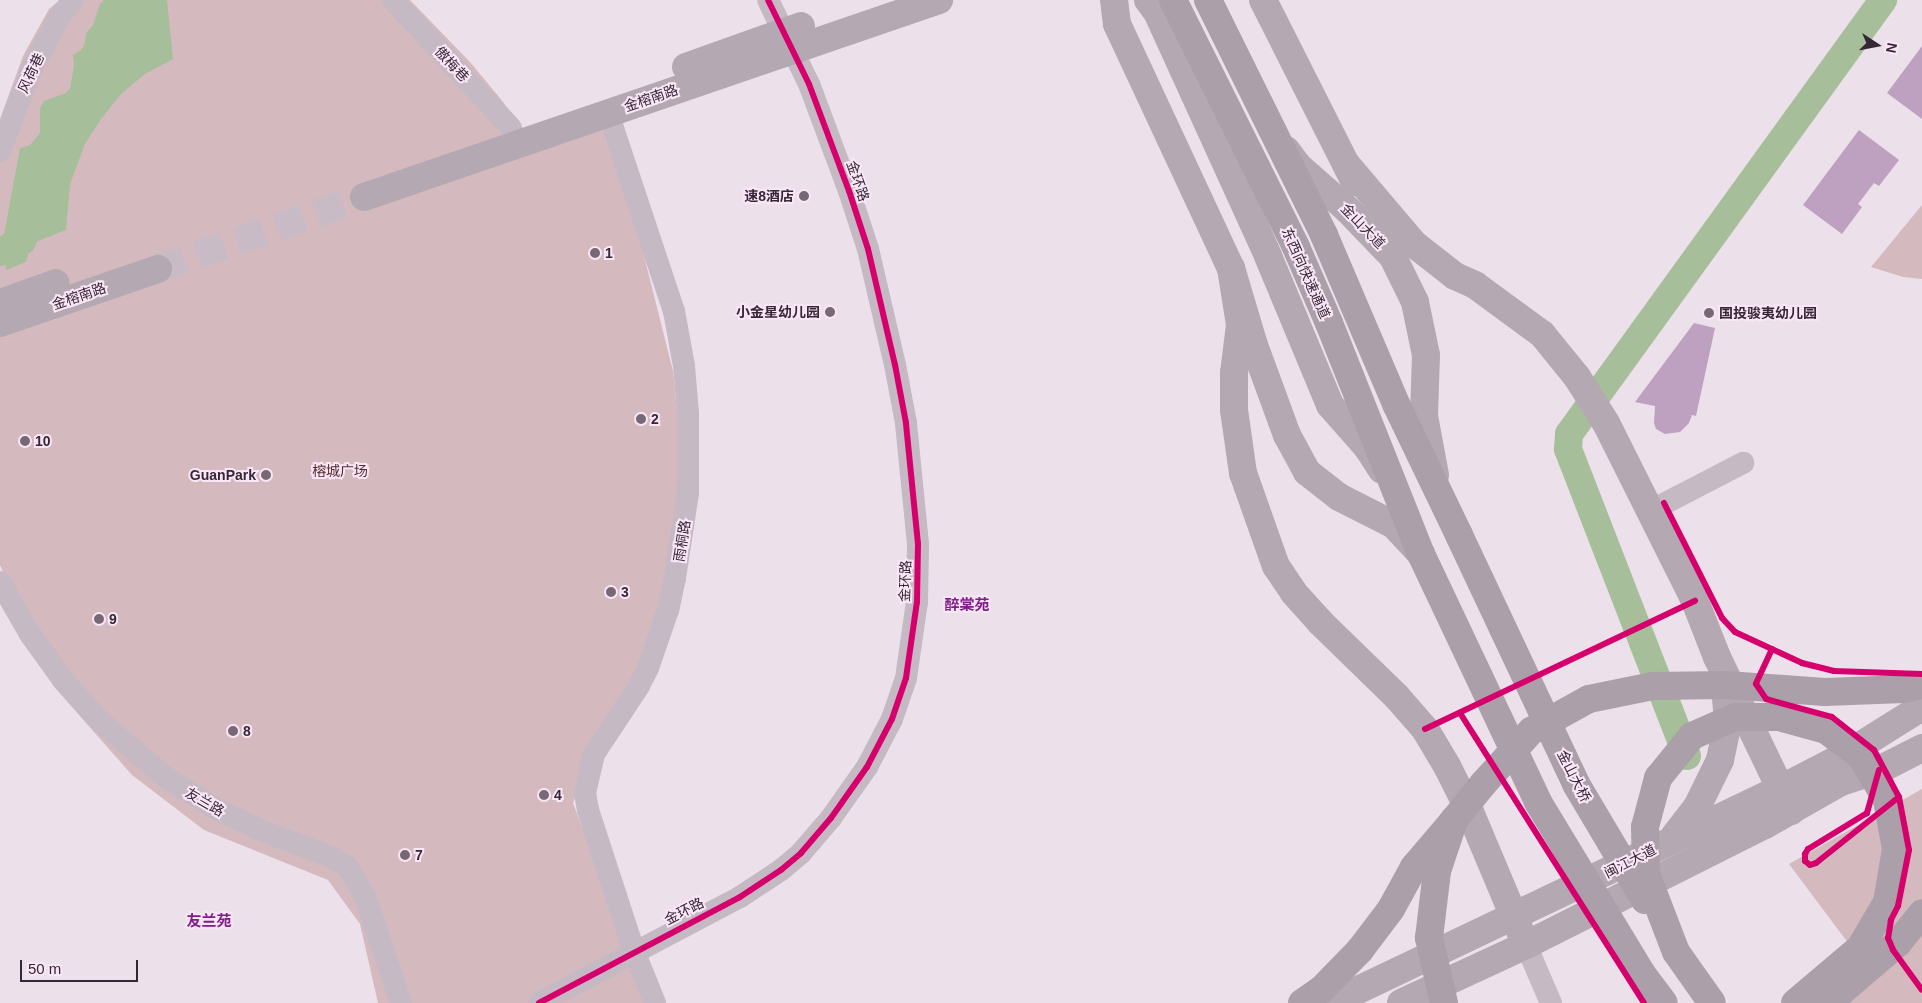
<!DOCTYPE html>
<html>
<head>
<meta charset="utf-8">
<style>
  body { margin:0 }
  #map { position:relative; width:1922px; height:1003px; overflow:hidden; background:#ece0ea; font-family:Helvetica,"Noto Sans SC",sans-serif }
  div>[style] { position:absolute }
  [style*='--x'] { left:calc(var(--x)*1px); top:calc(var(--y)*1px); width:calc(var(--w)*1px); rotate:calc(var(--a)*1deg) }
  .green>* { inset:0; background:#d4babe }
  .water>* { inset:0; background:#a6be9a }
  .river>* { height:28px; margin:-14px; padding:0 14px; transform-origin:14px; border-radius:14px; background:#a6be9a }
  .building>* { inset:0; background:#bea1c0 }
  .major-tunnel>* { height:28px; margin-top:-14px; transform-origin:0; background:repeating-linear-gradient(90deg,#c8bbc6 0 28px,transparent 0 42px) }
  .minor>* { height:22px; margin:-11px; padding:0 11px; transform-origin:11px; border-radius:11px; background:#c5b9c4 }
  .major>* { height:28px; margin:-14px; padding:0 14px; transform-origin:14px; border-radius:14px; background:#b4a8b3 }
  .highway>* { height:28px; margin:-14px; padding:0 14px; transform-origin:14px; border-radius:14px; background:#ab9fa9 }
  .highway-bridge>* { height:28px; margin:-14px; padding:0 14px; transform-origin:14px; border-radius:14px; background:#ab9fa9 }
  .cycleway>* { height:6px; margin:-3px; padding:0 3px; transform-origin:3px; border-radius:3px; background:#d6006c }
  .dots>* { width:14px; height:14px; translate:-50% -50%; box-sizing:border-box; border:2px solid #fae6f6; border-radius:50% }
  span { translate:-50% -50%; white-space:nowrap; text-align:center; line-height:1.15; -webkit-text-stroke:4px #fae6f6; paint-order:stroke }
  .street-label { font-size:14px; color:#362736 }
  .poi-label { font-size:14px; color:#362736; font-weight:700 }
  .right { translate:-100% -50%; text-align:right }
  .left { translate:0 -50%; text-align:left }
  .park-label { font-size:14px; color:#552c2a }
  .neighbourhood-label { font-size:15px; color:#7e1e87; font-weight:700 }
  .north { position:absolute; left:1852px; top:20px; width:50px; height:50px; -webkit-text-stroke:4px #fae6f6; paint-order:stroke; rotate:101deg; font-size:14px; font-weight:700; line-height:20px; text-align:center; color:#362736 }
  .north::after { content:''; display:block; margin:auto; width:18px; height:22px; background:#362736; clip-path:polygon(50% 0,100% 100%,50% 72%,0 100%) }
  .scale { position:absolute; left:20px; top:960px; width:118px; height:22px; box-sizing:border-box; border:2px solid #362736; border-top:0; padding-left:6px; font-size:15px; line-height:18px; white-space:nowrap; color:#362736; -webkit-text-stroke:4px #fae6f6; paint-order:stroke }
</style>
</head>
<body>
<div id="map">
  <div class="green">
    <div style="clip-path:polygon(60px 0,410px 0,470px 62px,504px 103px,522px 156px,601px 127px,641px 244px,673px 371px,683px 473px,673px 560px,651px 644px,598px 735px,573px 803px,649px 1003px,378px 1003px,360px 924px,328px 880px,204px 830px,132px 775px,57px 690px,0 565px,0 119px,23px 56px,49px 9px)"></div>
    <div style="clip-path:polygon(1922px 205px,1922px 279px,1903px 277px,1871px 267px)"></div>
    <div style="clip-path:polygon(1922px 789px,1922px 1003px,1789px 1003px,1854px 951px,1789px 864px)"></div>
  </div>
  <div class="water">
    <div style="clip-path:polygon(104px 0,167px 0,173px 59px,145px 74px,122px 93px,101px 119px,85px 144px,70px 184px,66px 230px,38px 241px,30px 247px,26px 262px,6px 270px,4px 235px,20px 148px,30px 145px,40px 133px,40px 108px,44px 101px,66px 93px,70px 88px,74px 66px,73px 55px,81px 50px,85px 43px,86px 33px,93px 25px,100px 4px)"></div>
  </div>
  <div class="river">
    <div style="--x:0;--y:252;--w:25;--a:-27"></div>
    <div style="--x:22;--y:241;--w:19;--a:-72"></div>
    <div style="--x:1687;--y:756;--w:329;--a:-111.2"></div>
    <div style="--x:1568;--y:449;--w:15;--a:-86"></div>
    <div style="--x:1569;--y:434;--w:536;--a:-54.11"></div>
  </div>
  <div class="building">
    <div style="clip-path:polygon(1922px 46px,1922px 119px,1887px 93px)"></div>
    <div style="clip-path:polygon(1859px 130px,1899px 160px,1879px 186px,1874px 183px,1858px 204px,1862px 207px,1842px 234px,1803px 205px)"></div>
    <div style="clip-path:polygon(1694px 323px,1715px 328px,1696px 416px,1692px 415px,1689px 423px,1680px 432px,1665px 434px,1656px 429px,1654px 423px,1655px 406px,1635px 402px)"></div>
  </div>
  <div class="major-tunnel">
    <div style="--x:158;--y:269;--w:218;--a:-19.3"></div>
  </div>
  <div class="minor">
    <div style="--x:393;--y:0;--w:174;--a:47.3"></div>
    <div style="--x:608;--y:113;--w:209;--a:71.6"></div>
    <div style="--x:674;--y:311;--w:56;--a:79.7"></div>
    <div style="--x:684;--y:366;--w:48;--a:85.2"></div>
    <div style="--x:688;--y:414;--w:79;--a:90"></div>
    <div style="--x:688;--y:493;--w:86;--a:98.7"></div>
    <div style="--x:675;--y:578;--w:33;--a:102"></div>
    <div style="--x:668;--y:610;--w:61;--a:109"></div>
    <div style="--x:648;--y:668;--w:20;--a:117"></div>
    <div style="--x:639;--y:686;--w:82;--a:123.5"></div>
    <div style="--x:594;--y:754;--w:40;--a:103"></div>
    <div style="--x:585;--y:793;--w:17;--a:80"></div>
    <div style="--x:588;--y:810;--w:148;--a:71.9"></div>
    <div style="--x:634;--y:951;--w:56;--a:68"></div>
    <div style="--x:0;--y:151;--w:89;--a:-68.9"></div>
    <div style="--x:32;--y:68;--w:59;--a:-61.7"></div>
    <div style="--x:60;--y:16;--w:21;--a:-51"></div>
    <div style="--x:1650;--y:511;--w:105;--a:-27.3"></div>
    <div style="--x:0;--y:582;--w:60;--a:60"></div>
    <div style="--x:30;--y:634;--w:57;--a:54.3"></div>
    <div style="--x:63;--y:680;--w:55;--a:47.9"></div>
    <div style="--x:100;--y:721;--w:84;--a:40.7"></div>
    <div style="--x:164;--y:776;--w:59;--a:32.6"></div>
    <div style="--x:214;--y:808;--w:56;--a:25.2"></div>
    <div style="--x:265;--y:832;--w:72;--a:20.5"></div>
    <div style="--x:332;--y:857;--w:19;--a:32"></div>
    <div style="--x:348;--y:867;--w:34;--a:60"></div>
    <div style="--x:365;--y:896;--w:113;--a:71.4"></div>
    <div style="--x:1526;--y:945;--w:63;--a:66.7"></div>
    <div style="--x:539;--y:1003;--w:227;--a:-27.8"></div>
    <div style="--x:740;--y:897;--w:49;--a:-33.4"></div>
    <div style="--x:781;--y:870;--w:26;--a:-40"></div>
    <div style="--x:801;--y:853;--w:46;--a:-49.4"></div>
    <div style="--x:831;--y:818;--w:62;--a:-54.8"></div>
    <div style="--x:867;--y:767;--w:54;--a:-62.5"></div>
    <div style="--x:892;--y:719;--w:43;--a:-71.1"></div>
    <div style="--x:906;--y:678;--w:77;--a:-81.8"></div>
    <div style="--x:917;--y:602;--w:58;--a:-89"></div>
    <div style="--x:918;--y:544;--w:122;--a:-95.7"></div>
    <div style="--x:906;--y:423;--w:59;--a:-100.7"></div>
    <div style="--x:895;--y:365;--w:119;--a:-103.1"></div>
    <div style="--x:868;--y:249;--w:61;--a:-108.1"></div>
    <div style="--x:849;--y:191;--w:114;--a:-110.5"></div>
    <div style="--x:809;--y:84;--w:93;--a:-116"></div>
  </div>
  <div class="major">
    <div style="--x:1114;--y:0;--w:24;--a:83"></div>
    <div style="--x:1117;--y:24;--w:269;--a:65"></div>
    <div style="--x:1231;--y:268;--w:80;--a:73.4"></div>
    <div style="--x:1254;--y:345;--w:96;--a:69.9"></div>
    <div style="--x:1287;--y:435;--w:42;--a:61.6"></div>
    <div style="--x:1307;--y:472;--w:41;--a:38"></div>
    <div style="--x:1339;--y:497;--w:62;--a:27"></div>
    <div style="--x:1394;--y:525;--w:40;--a:47"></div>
    <div style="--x:1148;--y:0;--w:15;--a:53"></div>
    <div style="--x:1157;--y:12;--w:268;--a:65.5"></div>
    <div style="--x:1268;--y:256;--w:161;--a:67.4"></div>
    <div style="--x:1330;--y:405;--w:56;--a:48.6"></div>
    <div style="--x:1367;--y:447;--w:27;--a:57"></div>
    <div style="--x:1263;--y:0;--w:204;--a:63.2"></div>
    <div style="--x:686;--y:67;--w:122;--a:-19.6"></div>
    <div style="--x:1286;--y:150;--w:20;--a:53"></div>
    <div style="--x:1298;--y:166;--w:67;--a:41.3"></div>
    <div style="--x:1348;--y:210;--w:65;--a:46.2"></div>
    <div style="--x:1393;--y:257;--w:50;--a:63.9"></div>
    <div style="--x:1415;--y:302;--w:54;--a:78.3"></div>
    <div style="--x:1426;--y:355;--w:61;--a:91.9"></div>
    <div style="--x:1424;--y:416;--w:60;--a:79.4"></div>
    <div style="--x:1347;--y:165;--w:104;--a:49.7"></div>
    <div style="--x:1414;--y:244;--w:52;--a:38"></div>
    <div style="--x:1455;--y:276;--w:22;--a:24"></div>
    <div style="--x:1475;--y:285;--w:83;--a:36.2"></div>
    <div style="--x:1542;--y:334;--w:55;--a:50.9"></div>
    <div style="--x:1577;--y:377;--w:54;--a:57.8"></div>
    <div style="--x:1606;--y:423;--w:199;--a:63.4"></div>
    <div style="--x:1695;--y:601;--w:60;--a:68.6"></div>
    <div style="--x:1717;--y:657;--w:171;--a:64.3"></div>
    <div style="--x:364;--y:197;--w:608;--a:-18.91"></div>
    <div style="--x:1231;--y:268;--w:58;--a:81"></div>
    <div style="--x:1240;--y:325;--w:48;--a:97.1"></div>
    <div style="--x:1234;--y:373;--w:37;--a:90"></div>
    <div style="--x:1234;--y:410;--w:64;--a:81.9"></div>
    <div style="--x:1243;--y:473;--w:99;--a:70.5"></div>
    <div style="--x:1276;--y:566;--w:32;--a:56"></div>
    <div style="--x:1294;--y:593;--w:39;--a:48"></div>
    <div style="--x:1320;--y:622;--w:107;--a:44.2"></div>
    <div style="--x:1397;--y:697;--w:43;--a:48.8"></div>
    <div style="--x:1425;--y:729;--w:43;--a:59.3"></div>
    <div style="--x:1447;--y:766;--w:51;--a:63.4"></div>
    <div style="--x:1470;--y:812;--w:144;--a:67.2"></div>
    <div style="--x:0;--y:303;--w:59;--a:-19.7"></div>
    <div style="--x:0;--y:323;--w:167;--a:-18.9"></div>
    <div style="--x:1675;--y:835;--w:36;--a:-52"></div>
    <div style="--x:1697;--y:807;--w:52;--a:-63.9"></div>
    <div style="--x:1720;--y:760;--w:40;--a:-78"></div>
    <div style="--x:1728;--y:721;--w:22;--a:-95"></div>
    <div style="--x:1331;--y:1003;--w:500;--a:-25.5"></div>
    <div style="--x:1782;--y:788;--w:68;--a:-27.3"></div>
    <div style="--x:1842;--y:757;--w:94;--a:-32"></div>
    <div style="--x:1401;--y:1003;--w:138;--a:-24.9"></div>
    <div style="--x:1526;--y:945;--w:267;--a:-26.7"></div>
    <div style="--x:1765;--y:825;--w:87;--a:-29.5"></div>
    <div style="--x:1841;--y:782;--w:40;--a:-18"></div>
    <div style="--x:1879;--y:770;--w:48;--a:-27.1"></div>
  </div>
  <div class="highway">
    <div style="--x:1173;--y:0;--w:276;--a:63.5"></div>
    <div style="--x:1296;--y:247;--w:83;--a:66.5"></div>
    <div style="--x:1329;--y:323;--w:249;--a:68.3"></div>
    <div style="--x:1396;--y:404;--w:145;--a:64.3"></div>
    <div style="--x:1676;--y:952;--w:62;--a:54.8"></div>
    <div style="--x:1302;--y:1003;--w:24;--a:-35"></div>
    <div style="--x:1322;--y:989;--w:54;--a:-45.7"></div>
    <div style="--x:1360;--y:950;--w:51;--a:-52.9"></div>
    <div style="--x:1391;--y:909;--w:48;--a:-61.3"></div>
    <div style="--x:1414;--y:867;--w:62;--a:-49.6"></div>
    <div style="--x:1828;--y:1003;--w:92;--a:-40.6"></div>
    <div style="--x:1898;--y:943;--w:38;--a:-51"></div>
  </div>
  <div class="highway-bridge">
    <div style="--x:1208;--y:0;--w:262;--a:63.7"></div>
    <div style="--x:1324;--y:235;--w:184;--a:66.9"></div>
    <div style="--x:1459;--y:535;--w:275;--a:64.8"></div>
    <div style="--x:1576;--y:784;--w:135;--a:59.3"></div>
    <div style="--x:1421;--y:554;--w:274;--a:64.7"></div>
    <div style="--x:1538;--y:802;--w:201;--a:58.8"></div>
    <div style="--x:1642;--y:974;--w:36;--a:53"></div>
    <div style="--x:1676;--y:952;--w:84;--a:-111"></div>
    <div style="--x:1646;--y:874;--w:47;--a:-91.2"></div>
    <div style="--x:1645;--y:827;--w:51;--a:-75.1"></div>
    <div style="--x:1658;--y:778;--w:54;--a:-51"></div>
    <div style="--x:1692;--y:736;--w:47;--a:-23.8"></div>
    <div style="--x:1735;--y:717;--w:44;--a:0"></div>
    <div style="--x:1779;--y:717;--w:49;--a:15.5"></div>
    <div style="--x:1826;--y:730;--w:44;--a:36.6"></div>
    <div style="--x:1861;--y:756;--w:51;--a:59.4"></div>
    <div style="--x:1887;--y:800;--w:50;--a:79.6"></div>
    <div style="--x:1896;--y:849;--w:54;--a:99.6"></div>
    <div style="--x:1887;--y:902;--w:53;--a:120.4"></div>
    <div style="--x:1860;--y:948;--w:85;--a:139.8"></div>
    <div style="--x:1444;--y:1003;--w:67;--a:-103"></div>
    <div style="--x:1429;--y:938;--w:67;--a:-83.2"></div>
    <div style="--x:1437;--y:871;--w:54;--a:-71.6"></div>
    <div style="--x:1454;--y:820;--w:46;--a:-51.1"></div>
    <div style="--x:1483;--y:784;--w:72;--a:-47.8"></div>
    <div style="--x:1531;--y:731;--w:66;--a:-28.9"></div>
    <div style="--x:1589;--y:699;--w:65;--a:-11.5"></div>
    <div style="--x:1653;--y:686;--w:74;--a:-0.8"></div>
    <div style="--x:1727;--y:685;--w:98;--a:4.1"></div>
    <div style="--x:1825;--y:692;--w:79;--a:-2.2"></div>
    <div style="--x:1904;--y:689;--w:18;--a:-13"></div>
  </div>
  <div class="cycleway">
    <div style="--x:1664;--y:503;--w:129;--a:63.2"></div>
    <div style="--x:1722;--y:618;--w:19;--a:47"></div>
    <div style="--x:1735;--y:632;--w:74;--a:24.8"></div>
    <div style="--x:1802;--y:663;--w:33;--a:14"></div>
    <div style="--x:1834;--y:671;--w:88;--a:2"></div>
    <div style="--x:1772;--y:649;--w:38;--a:115"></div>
    <div style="--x:1756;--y:684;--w:18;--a:56"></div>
    <div style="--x:1766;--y:699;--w:68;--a:15.3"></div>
    <div style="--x:1832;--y:717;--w:53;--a:38.2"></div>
    <div style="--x:1874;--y:750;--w:53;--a:62"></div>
    <div style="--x:1899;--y:797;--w:54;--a:79.3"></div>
    <div style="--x:1909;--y:850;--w:57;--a:101.1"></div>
    <div style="--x:1898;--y:906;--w:16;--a:117"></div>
    <div style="--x:1891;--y:920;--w:18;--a:99"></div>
    <div style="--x:1888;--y:938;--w:13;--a:67"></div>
    <div style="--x:1893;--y:950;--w:49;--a:54.1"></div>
    <div style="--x:1460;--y:713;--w:343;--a:57.6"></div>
    <div style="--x:1425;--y:729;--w:299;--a:-25.4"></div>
    <div style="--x:1879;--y:770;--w:45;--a:105.6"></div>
    <div style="--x:1867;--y:813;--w:69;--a:148.6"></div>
    <div style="--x:1808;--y:849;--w:6;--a:121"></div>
    <div style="--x:1805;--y:854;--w:7;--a:90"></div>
    <div style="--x:1805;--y:861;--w:6;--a:39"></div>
    <div style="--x:1810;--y:865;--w:6;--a:-18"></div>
    <div style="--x:1816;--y:863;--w:106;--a:-38.5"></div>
    <div style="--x:539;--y:1003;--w:227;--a:-27.8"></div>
    <div style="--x:740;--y:897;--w:49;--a:-33.4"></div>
    <div style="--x:781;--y:870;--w:26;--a:-40"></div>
    <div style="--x:801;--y:853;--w:46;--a:-49.4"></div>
    <div style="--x:831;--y:818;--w:62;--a:-54.8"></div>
    <div style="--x:867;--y:767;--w:54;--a:-62.5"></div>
    <div style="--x:892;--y:719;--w:43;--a:-71.1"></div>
    <div style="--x:906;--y:678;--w:77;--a:-81.8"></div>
    <div style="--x:917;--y:602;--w:58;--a:-89"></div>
    <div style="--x:918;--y:544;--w:122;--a:-95.7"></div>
    <div style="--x:906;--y:423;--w:59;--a:-100.7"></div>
    <div style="--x:895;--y:365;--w:119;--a:-103.1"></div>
    <div style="--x:868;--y:249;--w:61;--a:-108.1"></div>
    <div style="--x:849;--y:191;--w:114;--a:-110.5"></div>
    <div style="--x:809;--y:84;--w:93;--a:-116"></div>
  </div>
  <div class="dots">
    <div style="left:804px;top:196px;background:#766875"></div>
    <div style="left:595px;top:253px;background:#766875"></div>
    <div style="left:830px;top:312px;background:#766875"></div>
    <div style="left:1709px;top:313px;background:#766875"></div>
    <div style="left:641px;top:419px;background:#766875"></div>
    <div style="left:25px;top:441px;background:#766875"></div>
    <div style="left:266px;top:475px;background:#766875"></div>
    <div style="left:611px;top:592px;background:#766875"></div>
    <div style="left:99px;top:619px;background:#766875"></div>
    <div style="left:233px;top:731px;background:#766875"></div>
    <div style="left:544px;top:795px;background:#766875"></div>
    <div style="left:405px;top:855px;background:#766875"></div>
  </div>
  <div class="street-label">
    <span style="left:452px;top:64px;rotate:47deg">傲梅巷</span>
    <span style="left:31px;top:73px;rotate:-65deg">风荷巷</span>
    <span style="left:651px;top:98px;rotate:-19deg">金榕南路</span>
    <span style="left:858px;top:181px;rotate:71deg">金环路</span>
    <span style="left:1363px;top:226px;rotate:46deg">金山大道</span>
    <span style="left:1306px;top:273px;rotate:66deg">东西向快速通道</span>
    <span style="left:79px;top:296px;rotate:-19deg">金榕南路</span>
    <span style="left:682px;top:541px;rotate:-81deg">雨桐路</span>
    <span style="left:905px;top:581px;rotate:-88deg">金环路</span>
    <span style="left:1574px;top:776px;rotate:63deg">金山大桥</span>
    <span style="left:205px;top:802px;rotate:30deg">友兰路</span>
    <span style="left:1630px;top:861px;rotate:-27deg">闽江大道</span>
    <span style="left:684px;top:911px;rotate:-27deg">金环路</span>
  </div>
  <div class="poi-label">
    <span class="right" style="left:794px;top:196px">速8酒店</span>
    <span class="left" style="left:605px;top:253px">1</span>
    <span class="right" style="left:820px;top:312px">小金星幼儿园</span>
    <span class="left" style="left:1719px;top:313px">国投骏夷幼儿园</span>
    <span class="left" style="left:651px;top:419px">2</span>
    <span class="left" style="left:35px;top:441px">10</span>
    <span class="right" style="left:256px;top:475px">GuanPark</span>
    <span class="left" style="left:621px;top:592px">3</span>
    <span class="left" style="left:109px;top:619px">9</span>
    <span class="left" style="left:243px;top:731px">8</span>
    <span class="left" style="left:554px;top:795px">4</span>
    <span class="left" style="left:415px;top:855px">7</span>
  </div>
  <div class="park-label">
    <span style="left:340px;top:471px">榕城广场</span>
  </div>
  <div class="neighbourhood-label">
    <span style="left:967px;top:605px">醉棠苑</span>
    <span style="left:209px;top:921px">友兰苑</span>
  </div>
  <div class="north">N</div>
  <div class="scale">50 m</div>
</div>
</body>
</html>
